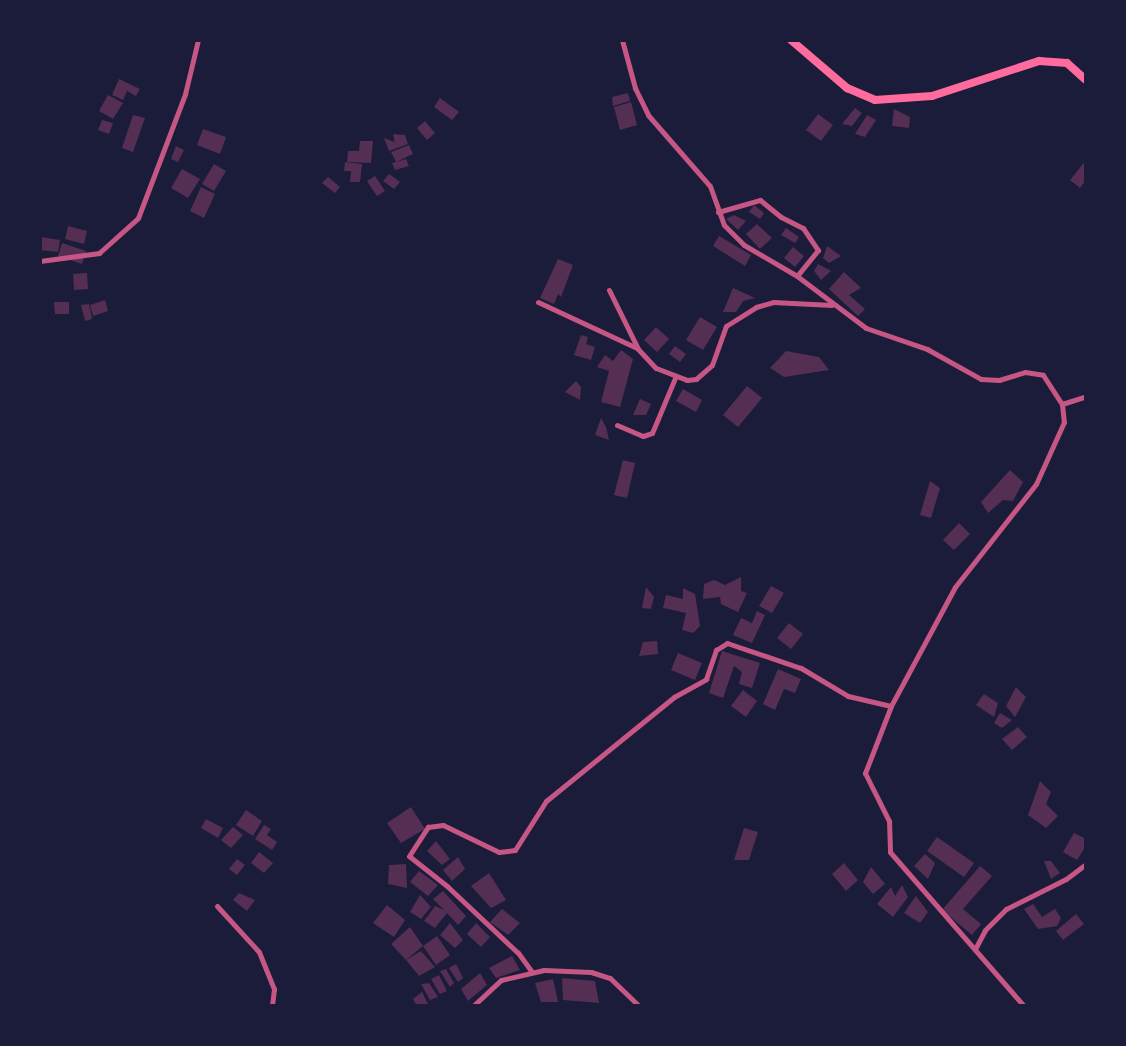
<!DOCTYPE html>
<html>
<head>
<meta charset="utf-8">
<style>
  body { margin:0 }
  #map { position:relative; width:1126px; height:1046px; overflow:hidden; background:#1b1b3a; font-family:Cabin,sans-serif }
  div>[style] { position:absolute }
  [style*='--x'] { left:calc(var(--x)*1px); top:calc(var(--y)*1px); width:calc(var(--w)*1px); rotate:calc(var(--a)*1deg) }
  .building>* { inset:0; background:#542f53 }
  .minor>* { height:5px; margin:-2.5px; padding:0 2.5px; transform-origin:2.5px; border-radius:2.5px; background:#c65784 }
  .primary>* { height:8px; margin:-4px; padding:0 4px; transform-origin:4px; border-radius:4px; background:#ff6b9d }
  span { translate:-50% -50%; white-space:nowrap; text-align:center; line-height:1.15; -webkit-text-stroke:4.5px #1b1b3a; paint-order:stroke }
  .frame { position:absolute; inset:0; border:42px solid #1b1b3a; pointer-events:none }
</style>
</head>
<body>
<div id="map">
  <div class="building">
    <div style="clip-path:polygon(119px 79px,140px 89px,136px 96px,127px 91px,123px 100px,112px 95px)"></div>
    <div style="clip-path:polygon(628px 93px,630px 101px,613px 106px,612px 97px)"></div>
    <div style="clip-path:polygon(108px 95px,123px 103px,113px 119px,99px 111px)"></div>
    <div style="clip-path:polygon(440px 98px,459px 112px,452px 120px,434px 107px)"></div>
    <div style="clip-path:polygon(631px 102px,637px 125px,620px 130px,614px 107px)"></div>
    <div style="clip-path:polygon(855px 108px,862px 113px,852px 126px,842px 124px)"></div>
    <div style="clip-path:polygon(894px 109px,910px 117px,909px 128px,892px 126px)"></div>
    <div style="clip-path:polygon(818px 114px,833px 125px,821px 141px,806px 130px)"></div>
    <div style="clip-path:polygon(133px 115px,145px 118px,133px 152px,122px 148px)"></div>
    <div style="clip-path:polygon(867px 115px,876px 120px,865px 137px,855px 134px)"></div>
    <div style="clip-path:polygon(102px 120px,113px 123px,109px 134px,98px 130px)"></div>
    <div style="clip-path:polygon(425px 121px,435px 133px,427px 140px,417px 128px)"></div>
    <div style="clip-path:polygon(203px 129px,226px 137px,220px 154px,197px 145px)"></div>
    <div style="clip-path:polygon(393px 134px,405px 135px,408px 144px,389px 151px,384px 138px,395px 142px)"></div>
    <div style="clip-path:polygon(360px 141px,373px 141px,371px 163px,347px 162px,348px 151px,359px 151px)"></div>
    <div style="clip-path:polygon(409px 145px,413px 154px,396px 162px,391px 152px)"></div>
    <div style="clip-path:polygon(176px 146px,184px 150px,178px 162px,171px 159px)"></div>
    <div style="clip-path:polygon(406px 159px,409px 166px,395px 170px,392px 163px)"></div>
    <div style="clip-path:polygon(1086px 160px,1086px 180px,1080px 188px,1070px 180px)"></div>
    <div style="clip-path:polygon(345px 162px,362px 164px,360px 182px,350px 182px,351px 171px,344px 171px)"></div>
    <div style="clip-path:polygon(214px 164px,226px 171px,214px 191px,202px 184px)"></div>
    <div style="clip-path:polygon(182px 169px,200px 179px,188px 198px,171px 188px)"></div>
    <div style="clip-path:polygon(389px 174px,400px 182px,394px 189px,383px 181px)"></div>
    <div style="clip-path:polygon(375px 176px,385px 191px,377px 196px,367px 181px)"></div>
    <div style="clip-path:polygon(328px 177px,340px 187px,335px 193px,322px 183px)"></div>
    <div style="clip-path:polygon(201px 187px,215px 194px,204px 218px,190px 211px)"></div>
    <div style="clip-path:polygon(754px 205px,764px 213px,760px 219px,749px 212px)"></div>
    <div style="clip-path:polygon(734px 215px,746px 221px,738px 230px,726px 219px)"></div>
    <div style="clip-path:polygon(757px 224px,772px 238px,760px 249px,746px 234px)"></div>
    <div style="clip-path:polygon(68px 226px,87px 231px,84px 244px,65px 239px)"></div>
    <div style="clip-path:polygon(786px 228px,799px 237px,795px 243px,781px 235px)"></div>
    <div style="clip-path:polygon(719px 236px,751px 255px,745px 266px,713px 246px)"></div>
    <div style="clip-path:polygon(41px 237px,60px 240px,58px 252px,40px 250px)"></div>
    <div style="clip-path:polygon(62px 243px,86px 251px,82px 264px,58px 256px)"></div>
    <div style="clip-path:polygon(827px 246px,841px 256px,829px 263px,823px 258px)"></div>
    <div style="clip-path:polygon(793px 247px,804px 256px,795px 267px,784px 258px)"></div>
    <div style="clip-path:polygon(558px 259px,573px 265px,561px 297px,558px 294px,554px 304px,540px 298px)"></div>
    <div style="clip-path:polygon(818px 264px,831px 271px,821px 280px,814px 271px)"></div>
    <div style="clip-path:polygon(844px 272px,861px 288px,849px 295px,865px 309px,858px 316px,829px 289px)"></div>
    <div style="clip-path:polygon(87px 273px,88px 289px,74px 290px,73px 274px)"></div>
    <div style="clip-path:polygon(733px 288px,755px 298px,743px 301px,736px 312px,723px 312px)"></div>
    <div style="clip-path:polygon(105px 300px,108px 311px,93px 316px,90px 305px)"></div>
    <div style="clip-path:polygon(54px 302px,69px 302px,69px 314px,55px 314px)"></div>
    <div style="clip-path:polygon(89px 304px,92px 319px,85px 321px,81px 305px)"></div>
    <div style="clip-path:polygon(700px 317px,717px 327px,703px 350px,686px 340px)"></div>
    <div style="clip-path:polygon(656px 327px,669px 339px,657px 352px,644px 340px)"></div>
    <div style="clip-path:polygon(581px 335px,588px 337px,586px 344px,595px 347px,591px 360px,574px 355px)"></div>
    <div style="clip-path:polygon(675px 346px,686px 354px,680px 362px,669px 354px)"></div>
    <div style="clip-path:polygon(621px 350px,633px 359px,620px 407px,601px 402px,609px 371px,597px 367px,605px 355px,613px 361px)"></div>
    <div style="clip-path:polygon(786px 351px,819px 357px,829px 370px,784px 377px,770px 368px)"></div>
    <div style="clip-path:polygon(576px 381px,581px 387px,580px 400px,565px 392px)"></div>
    <div style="clip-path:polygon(747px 386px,762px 398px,738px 427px,723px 415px)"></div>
    <div style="clip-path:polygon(683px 389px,702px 400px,696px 412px,676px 401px)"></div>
    <div style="clip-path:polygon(640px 399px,651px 404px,646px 415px,633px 415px)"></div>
    <div style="clip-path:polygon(601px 418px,606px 427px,609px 440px,595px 435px)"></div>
    <div style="clip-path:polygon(623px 460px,635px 463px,627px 498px,614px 495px)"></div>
    <div style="clip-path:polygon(1010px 470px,1023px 482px,1013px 501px,1003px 500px,988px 513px,981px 502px)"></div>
    <div style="clip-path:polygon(930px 481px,940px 488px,931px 518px,920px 515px)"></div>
    <div style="clip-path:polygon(959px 523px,970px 534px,954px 550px,943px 540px)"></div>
    <div style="clip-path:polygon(741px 577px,741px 591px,747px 593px,738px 612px,721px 604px,720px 597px,703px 599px,704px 584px,714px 580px,725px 585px)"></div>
    <div style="clip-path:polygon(771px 586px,784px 593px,772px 613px,759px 606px)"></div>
    <div style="clip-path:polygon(646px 587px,654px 597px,651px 609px,642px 608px)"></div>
    <div style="clip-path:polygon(683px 588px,695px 594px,700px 626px,693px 633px,682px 630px,686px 613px,663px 608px,666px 595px,683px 599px)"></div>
    <div style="clip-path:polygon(757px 611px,765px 615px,752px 643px,733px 635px,741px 618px,752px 623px)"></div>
    <div style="clip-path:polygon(789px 623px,803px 634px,791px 649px,777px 638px)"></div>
    <div style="clip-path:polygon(657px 641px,658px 654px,639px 656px,643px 642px)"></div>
    <div style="clip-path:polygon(722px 651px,760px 663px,752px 688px,739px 684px,742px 672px,734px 666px,723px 698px,709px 693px)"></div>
    <div style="clip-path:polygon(678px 653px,702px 663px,695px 680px,671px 670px)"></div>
    <div style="clip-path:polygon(778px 669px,801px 679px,795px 693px,784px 689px,775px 710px,763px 704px)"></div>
    <div style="clip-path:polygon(1016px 687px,1026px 697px,1015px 717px,1006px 706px)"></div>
    <div style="clip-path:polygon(743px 690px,757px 701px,746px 717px,731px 706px)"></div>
    <div style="clip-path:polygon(984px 694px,998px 703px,994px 717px,976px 705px)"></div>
    <div style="clip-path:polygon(1000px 713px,1012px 720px,1002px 728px,994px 723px)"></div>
    <div style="clip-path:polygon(1018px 727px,1027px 737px,1012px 750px,1002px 739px)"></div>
    <div style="clip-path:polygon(1040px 781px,1051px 792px,1046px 804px,1058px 816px,1046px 828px,1028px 815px)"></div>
    <div style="clip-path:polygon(411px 807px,425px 829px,401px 843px,387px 823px)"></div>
    <div style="clip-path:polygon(246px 810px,262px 821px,253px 836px,236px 825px)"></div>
    <div style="clip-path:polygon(206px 819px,223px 828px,218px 838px,201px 828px)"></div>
    <div style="clip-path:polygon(264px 825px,271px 829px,267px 835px,277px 842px,272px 850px,255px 839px)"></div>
    <div style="clip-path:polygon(233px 827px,243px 835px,231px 848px,221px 840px)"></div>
    <div style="clip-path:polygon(744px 828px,758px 832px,749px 860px,734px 860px)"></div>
    <div style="clip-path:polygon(1074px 833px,1084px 838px,1084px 849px,1077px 860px,1063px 852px)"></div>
    <div style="clip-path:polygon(937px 837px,974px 863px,964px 877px,927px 851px)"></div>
    <div style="clip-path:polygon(436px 841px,450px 859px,442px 865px,427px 851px)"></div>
    <div style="clip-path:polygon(259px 852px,273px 863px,264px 873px,251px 863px)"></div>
    <div style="clip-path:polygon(925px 854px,935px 863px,928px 879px,914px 866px)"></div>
    <div style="clip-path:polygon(458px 857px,465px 869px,452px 881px,443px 870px)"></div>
    <div style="clip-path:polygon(237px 859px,245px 865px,237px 875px,229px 869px)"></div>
    <div style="clip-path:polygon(1044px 861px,1051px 861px,1060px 873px,1051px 879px)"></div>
    <div style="clip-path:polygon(844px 863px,858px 880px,846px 891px,832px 874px)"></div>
    <div style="clip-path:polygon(406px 864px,407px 888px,388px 884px,389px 865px)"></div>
    <div style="clip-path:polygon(980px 866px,992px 876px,963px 909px,981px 924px,972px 935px,942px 910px)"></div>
    <div style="clip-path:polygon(871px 867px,885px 884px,873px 894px,863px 882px)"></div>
    <div style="clip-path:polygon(419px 871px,438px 885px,428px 896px,410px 882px)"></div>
    <div style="clip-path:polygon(489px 873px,506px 900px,491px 908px,471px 886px)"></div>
    <div style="clip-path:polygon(902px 885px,908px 897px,893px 917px,877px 904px,891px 887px,895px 896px)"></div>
    <div style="clip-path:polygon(443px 891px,466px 916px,458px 925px,447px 913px,435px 928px,424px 921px,435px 906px,444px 910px,433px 899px)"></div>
    <div style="clip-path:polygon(239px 893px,255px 900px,247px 911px,233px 900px)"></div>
    <div style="clip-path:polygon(420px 895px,431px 907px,421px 919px,410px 912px)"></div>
    <div style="clip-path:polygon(916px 896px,928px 912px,920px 923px,904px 913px)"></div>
    <div style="clip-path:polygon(1033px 904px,1042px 917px,1055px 909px,1061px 918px,1057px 926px,1038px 929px,1024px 909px)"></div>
    <div style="clip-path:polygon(387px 905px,405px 920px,394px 937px,373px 923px)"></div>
    <div style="clip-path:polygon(502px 909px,520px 923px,508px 935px,490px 922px)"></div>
    <div style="clip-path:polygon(1076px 914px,1084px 924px,1063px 940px,1056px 931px)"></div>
    <div style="clip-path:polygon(450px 923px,463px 940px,455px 948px,440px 935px)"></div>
    <div style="clip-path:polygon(476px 923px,490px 937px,481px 947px,467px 934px)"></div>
    <div style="clip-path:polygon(410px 927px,423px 946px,406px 960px,391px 944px)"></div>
    <div style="clip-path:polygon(437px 936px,450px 955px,436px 965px,423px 946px)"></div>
    <div style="clip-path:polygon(421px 951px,435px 967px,419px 976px,406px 960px)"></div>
    <div style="clip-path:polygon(512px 956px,520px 970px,496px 978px,489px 968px)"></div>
    <div style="clip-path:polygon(456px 964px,463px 978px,458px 982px,449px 968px)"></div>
    <div style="clip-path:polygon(446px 969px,454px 983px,450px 987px,440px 971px)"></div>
    <div style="clip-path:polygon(480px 973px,487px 985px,468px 1001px,461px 989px)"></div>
    <div style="clip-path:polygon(439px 975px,447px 991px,440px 994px,431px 979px)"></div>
    <div style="clip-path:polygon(562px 978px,595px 981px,599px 1003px,563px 1000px)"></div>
    <div style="clip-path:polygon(553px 979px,558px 1002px,541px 1002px,535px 983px)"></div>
    <div style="clip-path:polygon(429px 983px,438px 997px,430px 1000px,421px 984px)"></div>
    <div style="clip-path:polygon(422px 992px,429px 1006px,417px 1006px,413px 999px)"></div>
  </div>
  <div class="minor">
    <div style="--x:622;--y:40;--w:50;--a:74.8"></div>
    <div style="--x:635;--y:88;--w:30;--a:64"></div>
    <div style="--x:648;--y:115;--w:94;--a:48.9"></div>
    <div style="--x:710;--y:186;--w:41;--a:70.3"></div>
    <div style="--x:724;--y:225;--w:28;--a:45"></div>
    <div style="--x:744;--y:245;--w:61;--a:30.3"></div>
    <div style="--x:797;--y:276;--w:86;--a:37"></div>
    <div style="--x:866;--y:328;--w:65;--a:19"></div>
    <div style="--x:927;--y:349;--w:62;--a:29.1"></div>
    <div style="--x:981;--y:379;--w:18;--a:3"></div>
    <div style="--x:999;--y:380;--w:27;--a:-17"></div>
    <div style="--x:1025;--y:372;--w:18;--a:9"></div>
    <div style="--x:1043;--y:375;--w:35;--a:57"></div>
    <div style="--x:1062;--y:404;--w:18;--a:84"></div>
    <div style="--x:1064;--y:422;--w:68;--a:114.3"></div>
    <div style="--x:1036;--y:484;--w:131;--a:128.2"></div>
    <div style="--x:955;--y:587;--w:135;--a:118.3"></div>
    <div style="--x:891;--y:706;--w:72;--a:111.2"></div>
    <div style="--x:865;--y:773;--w:54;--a:63.4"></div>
    <div style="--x:889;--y:821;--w:31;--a:88"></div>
    <div style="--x:890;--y:852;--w:204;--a:49"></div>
    <div style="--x:718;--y:212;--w:44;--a:-15.9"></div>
    <div style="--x:760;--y:200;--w:27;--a:39"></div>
    <div style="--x:781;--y:217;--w:25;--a:27"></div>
    <div style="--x:803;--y:228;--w:27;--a:56"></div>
    <div style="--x:818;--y:250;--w:33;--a:129"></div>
    <div style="--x:40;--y:261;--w:60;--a:-7.7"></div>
    <div style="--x:99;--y:253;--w:52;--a:-41.9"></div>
    <div style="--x:138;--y:218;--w:133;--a:-69.2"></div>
    <div style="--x:185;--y:94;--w:56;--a:-76.5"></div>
    <div style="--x:609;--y:290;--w:66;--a:63.8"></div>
    <div style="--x:638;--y:349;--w:26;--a:47"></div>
    <div style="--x:656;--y:368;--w:33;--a:21"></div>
    <div style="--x:687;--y:380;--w:9;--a:-6"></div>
    <div style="--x:696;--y:379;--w:21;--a:-41"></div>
    <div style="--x:712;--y:365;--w:41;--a:-70.3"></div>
    <div style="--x:726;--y:326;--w:36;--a:-32"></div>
    <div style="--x:756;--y:307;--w:18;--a:-16"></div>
    <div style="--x:773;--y:302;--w:59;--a:2.9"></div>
    <div style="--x:538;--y:302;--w:109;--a:24.9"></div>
    <div style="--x:1062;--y:404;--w:25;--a:-18"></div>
    <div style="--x:617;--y:425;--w:28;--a:23"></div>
    <div style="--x:643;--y:436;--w:9;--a:-18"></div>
    <div style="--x:652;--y:433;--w:60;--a:-67.3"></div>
    <div style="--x:217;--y:906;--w:62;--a:47.6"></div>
    <div style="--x:259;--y:952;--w:40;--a:68"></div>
    <div style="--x:274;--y:989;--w:17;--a:97"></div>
    <div style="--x:975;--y:949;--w:21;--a:-62"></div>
    <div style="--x:985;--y:930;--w:30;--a:-45"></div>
    <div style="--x:1006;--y:909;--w:67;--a:-26.6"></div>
    <div style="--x:1066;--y:879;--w:25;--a:-37"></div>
    <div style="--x:532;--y:972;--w:24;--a:-126"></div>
    <div style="--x:518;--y:953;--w:98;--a:-136.7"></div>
    <div style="--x:447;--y:886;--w:48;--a:-141.7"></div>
    <div style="--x:409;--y:856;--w:35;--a:-57"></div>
    <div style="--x:428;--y:827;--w:15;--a:-8"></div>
    <div style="--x:443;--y:825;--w:62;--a:25.7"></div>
    <div style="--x:499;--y:852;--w:16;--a:-7"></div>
    <div style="--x:515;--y:850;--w:58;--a:-57.7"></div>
    <div style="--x:546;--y:801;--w:165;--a:-39.1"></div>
    <div style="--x:674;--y:697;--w:37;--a:-29"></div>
    <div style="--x:706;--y:679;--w:31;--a:-71"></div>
    <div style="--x:716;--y:650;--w:13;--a:-32"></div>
    <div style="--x:727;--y:643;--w:78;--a:18.7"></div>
    <div style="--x:801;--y:668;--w:55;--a:30.8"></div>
    <div style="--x:848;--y:696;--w:44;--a:13.1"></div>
    <div style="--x:473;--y:1006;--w:38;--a:-43"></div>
    <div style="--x:501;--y:980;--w:44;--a:-13.1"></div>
    <div style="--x:544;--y:970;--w:47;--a:2.4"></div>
    <div style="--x:591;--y:972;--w:20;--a:18"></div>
    <div style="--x:610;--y:978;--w:40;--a:44"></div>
  </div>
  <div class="primary">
    <div style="--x:791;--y:40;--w:74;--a:40.6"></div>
    <div style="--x:847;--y:88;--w:30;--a:23"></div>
    <div style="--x:875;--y:100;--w:57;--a:-4"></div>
    <div style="--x:932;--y:96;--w:113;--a:-18.1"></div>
    <div style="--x:1039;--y:61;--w:28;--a:4"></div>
    <div style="--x:1067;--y:63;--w:25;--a:42"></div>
  </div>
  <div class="frame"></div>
</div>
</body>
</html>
